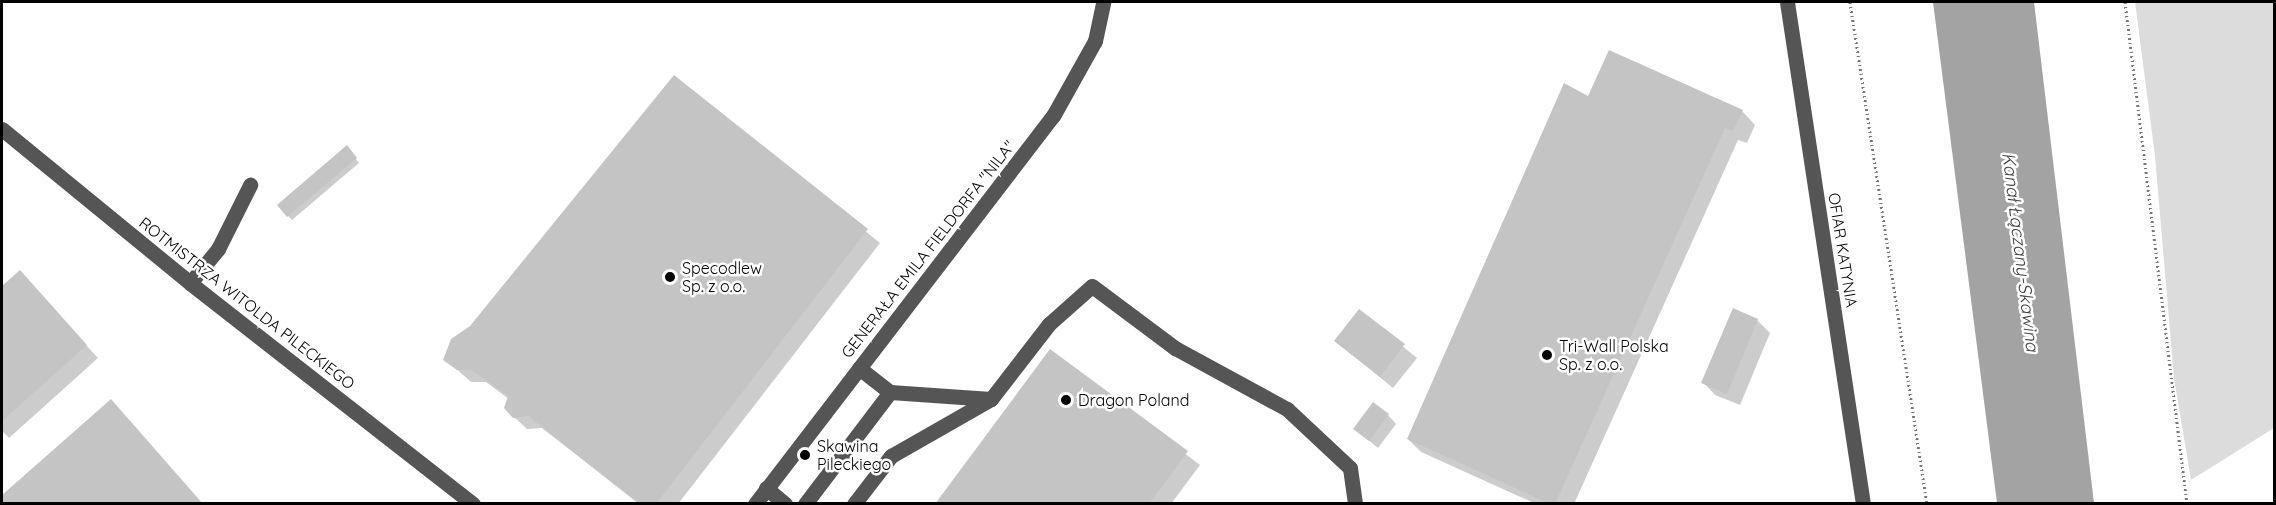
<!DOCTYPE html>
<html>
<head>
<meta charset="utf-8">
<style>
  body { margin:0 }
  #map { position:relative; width:2276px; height:505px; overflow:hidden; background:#fff; font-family:Quicksand,sans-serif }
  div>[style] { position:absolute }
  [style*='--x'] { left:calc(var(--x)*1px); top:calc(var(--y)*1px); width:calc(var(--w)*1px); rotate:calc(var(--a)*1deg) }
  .green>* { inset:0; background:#dcdcdc }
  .water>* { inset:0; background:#a3a3a3 }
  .shadow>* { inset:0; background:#0003 }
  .building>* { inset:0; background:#c4c4c4 }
  .path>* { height:3px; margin-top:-1.5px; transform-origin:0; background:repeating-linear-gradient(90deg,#777 0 1.5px,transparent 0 4.5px) }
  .minor>* { height:15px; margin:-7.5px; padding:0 7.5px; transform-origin:7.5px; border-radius:7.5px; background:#555 }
  .dots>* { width:16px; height:16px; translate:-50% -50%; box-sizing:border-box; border:3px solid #fff; border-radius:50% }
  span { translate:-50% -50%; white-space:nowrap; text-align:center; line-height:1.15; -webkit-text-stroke:5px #fff; paint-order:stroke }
  .street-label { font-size:16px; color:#000 }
  .poi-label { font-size:16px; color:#000 }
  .left { translate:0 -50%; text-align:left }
  .water-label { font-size:18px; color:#444; font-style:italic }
  .frame { position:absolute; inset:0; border:3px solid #000; pointer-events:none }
</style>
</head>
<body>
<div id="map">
  <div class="green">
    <div style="clip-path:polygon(2135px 2px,2274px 2px,2274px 428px,2191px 480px,2174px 378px,2155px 156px)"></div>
  </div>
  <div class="water">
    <div style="clip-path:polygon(1933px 2px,2034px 2px,2094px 503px,1997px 503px)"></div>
  </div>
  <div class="shadow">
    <div style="clip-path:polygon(674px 77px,880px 243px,678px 504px,639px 504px,542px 428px,527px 429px,514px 417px,509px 399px,486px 382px,471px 382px,445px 359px)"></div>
    <div style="clip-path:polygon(1588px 98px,1742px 111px,1755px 125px,1747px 143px,1738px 140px,1574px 504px,1536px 504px,1421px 452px,1408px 439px)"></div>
    <div style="clip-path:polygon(350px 151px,359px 163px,292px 220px,288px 216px)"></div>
    <div style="clip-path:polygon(19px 272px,98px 358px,9px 438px,2px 431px,2px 288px)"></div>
    <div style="clip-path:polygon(1359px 311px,1417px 358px,1393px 388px,1336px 341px)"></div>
    <div style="clip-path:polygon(1757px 320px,1770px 333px,1740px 405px,1715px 395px,1703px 382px)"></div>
    <div style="clip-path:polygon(1051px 351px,1200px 465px,1171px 504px,937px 504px)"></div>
    <div style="clip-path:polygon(1388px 415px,1396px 424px,1378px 448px,1355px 429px)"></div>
  </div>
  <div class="building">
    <div style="clip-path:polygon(1609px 50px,1743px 110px,1733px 131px,1725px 128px,1555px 504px,1550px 504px,1407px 439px,1564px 83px,1588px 96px)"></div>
    <div style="clip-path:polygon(674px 75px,868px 229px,656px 504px,640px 504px,528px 416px,513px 418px,504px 408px,508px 396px,472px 370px,457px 370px,443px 360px,451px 339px,470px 326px)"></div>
    <div style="clip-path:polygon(347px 145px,357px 158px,287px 217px,277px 205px)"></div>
    <div style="clip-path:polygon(20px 270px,87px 345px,2px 421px,2px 286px)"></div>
    <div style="clip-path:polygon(1733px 308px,1758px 319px,1727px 394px,1701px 383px)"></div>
    <div style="clip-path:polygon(1359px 309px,1405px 344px,1380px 377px,1334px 341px)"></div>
    <div style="clip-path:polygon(1050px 349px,1188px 451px,1149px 504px,935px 504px)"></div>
    <div style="clip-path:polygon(111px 399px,203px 504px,2px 504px,2px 495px)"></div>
    <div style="clip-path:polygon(1373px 402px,1389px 414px,1369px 441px,1353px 429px)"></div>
  </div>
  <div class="path">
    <div style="--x:1850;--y:2;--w:508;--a:81.28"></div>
    <div style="--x:2125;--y:2;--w:506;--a:82.96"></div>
  </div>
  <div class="minor">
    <div style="--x:1787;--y:2;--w:508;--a:81.39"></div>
    <div style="--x:2;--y:129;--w:243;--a:39.3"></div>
    <div style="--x:190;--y:283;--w:359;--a:38"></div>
    <div style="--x:190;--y:283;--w:44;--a:-50.5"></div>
    <div style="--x:218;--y:249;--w:72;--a:-63.4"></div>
    <div style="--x:859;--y:368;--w:39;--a:38"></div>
    <div style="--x:890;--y:392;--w:101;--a:4"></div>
    <div style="--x:991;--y:399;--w:95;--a:-52.3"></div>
    <div style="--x:1049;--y:324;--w:57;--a:-41.5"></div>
    <div style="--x:1092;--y:286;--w:104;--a:36.8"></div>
    <div style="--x:1175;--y:348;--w:128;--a:28.6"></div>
    <div style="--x:1287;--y:409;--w:86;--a:43.1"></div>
    <div style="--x:1350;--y:468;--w:36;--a:82"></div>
    <div style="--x:766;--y:488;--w:25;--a:40"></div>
    <div style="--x:755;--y:504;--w:489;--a:-52.5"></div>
    <div style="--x:1053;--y:116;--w:86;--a:-60.8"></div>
    <div style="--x:1095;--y:41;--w:40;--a:-78"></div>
    <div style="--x:805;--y:504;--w:141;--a:-52.8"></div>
    <div style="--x:854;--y:504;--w:61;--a:-52.4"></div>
    <div style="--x:891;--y:456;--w:115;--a:-29.7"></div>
  </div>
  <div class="dots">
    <div style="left:670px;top:277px;background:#000"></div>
    <div style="left:1547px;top:355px;background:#000"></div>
    <div style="left:1066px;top:400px;background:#000"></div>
    <div style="left:805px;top:455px;background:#000"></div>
  </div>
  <div class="street-label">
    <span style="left:928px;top:249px;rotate:-52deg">GENERAŁA EMILA FIELDORFA "NILA"</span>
    <span style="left:1843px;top:250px;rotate:81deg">OFIAR KATYNIA</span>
    <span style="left:247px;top:303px;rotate:38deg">ROTMISTRZA WITOLDA PILECKIEGO</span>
  </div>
  <div class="poi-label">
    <span class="left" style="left:682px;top:277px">Specodlew<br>Sp. z o.o.</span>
    <span class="left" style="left:1559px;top:355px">Tri-Wall Polska<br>Sp. z o.o.</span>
    <span class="left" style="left:1078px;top:400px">Dragon Poland</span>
    <span class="left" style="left:817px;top:455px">Skawina<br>Pileckiego</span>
  </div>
  <div class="water-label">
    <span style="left:2020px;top:252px;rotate:83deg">Kanał Łączany-Skawina</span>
  </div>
  <div class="frame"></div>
</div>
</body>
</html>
